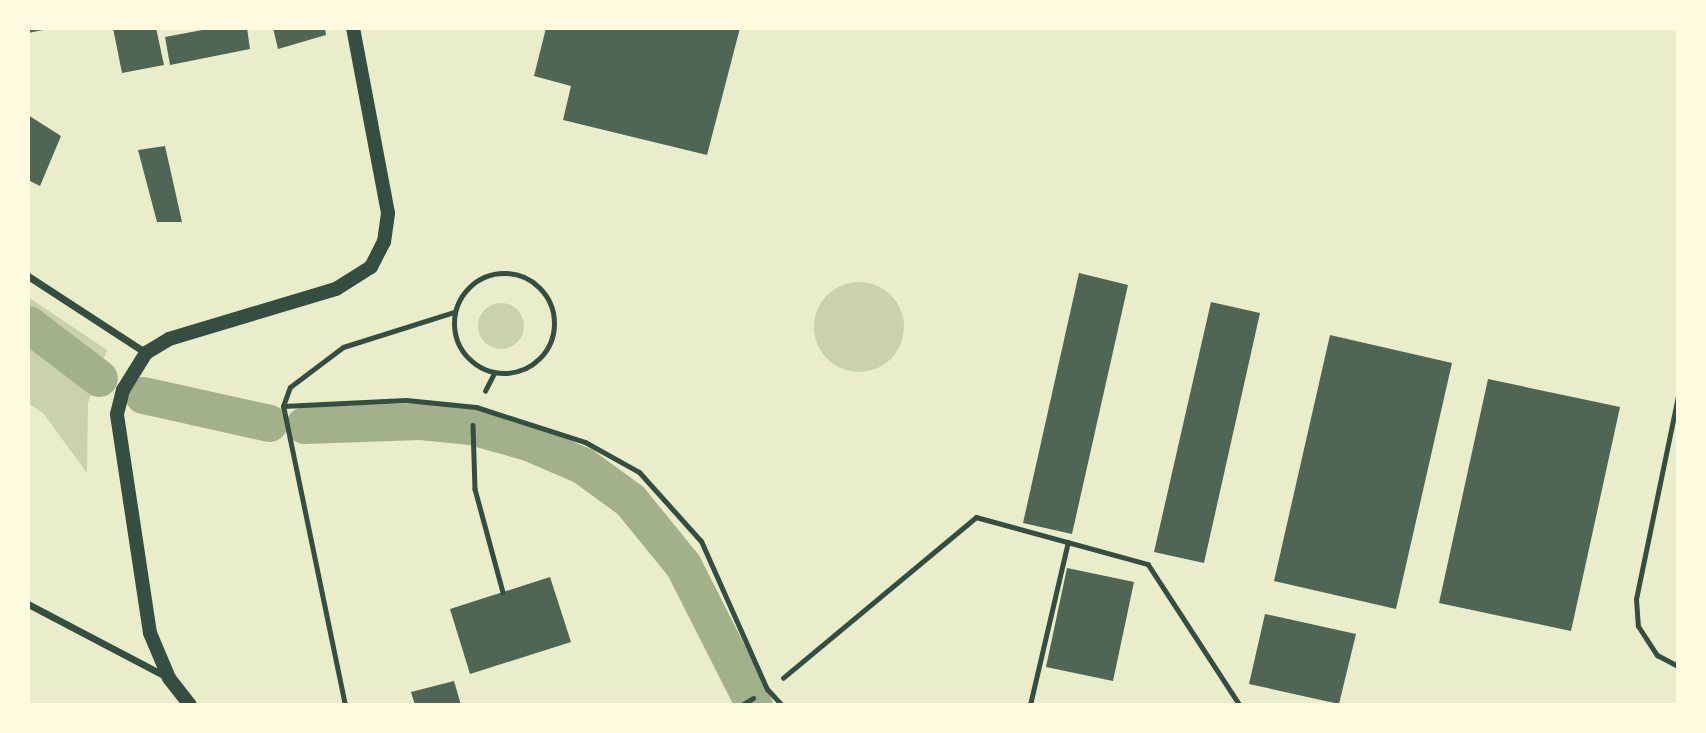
<!DOCTYPE html>
<html>
<head>
<meta charset="utf-8">
<style>
  body { margin:0 }
  #map { position:relative; width:1706px; height:733px; overflow:hidden; background:#e9edc9; font-family:"Exo 2",sans-serif }
  div>[style] { position:absolute }
  [style*='--x'] { left:calc(var(--x)*1px); top:calc(var(--y)*1px); width:calc(var(--w)*1px); rotate:calc(var(--a)*1deg) }
  .green>* { inset:0; background:#cad2ad }
  .round { border-radius:50% }
  .canal>* { height:37px; margin:-18.5px; padding:0 18.5px; transform-origin:18.5px; border-radius:18.5px; background:#a3b18a }
  .building>* { inset:0; background:#4f6655 }
  .path>* { height:4.5px; margin:-2.25px; padding:0 2.25px; transform-origin:2.25px; border-radius:2.25px; background:#344e41 }
  .service>* { height:5px; margin:-2.5px; padding:0 2.5px; transform-origin:2.5px; border-radius:2.5px; background:#344e41 }
  .service>.ring { margin:-2.5px; padding:0; box-sizing:content-box; background:none; border:5px solid #344e41; border-radius:50% }
  .minor>* { height:7px; margin:-3.5px; padding:0 3.5px; transform-origin:3.5px; border-radius:3.5px; background:#344e41 }
  .secondary>* { height:14px; margin:-7px; padding:0 7px; transform-origin:7px; border-radius:7px; background:#344e41 }
  span { translate:-50% -50%; white-space:nowrap; text-align:center; line-height:1.15; -webkit-text-stroke:7px #fefae0; paint-order:stroke }
  .frame { position:absolute; inset:0; border:30px solid #fefae0; pointer-events:none }
</style>
</head>
<body>
<div id="map">
  <div class="green">
    <div class="round" style="left:814px;top:282px;width:90px;height:90px"></div>
    <div style="clip-path:polygon(28px 297px,107px 350px,88px 403px,87px 473px,43px 413px,28px 403px)"></div>
    <div class="round" style="left:478px;top:303px;width:46px;height:46px"></div>
  </div>
  <div class="canal">
    <div style="--x:28;--y:324;--w:89;--a:37.3"></div>
    <div style="--x:143;--y:395;--w:129;--a:12.5"></div>
    <div style="--x:304;--y:425;--w:116;--a:-2"></div>
    <div style="--x:420;--y:421;--w:51;--a:5.6"></div>
    <div style="--x:471;--y:426;--w:59;--a:15.7"></div>
    <div style="--x:528;--y:442;--w:59;--a:23.1"></div>
    <div style="--x:582;--y:465;--w:59;--a:36.1"></div>
    <div style="--x:630;--y:500;--w:84;--a:50.8"></div>
    <div style="--x:683;--y:565;--w:157;--a:63.1"></div>
  </div>
  <div class="building">
    <div style="clip-path:polygon(28px 28px,48px 28px,48px 29px,28px 33px)"></div>
    <div style="clip-path:polygon(113px 28px,156px 28px,164px 65px,122px 73px)"></div>
    <div style="clip-path:polygon(213px 28px,247px 28px,250px 49px,170px 65px,165px 37px)"></div>
    <div style="clip-path:polygon(273px 28px,325px 28px,326px 35px,278px 49px)"></div>
    <div style="clip-path:polygon(546px 28px,740px 28px,707px 155px,563px 120px,571px 86px,534px 76px)"></div>
    <div style="clip-path:polygon(28px 115px,61px 136px,40px 186px,28px 180px)"></div>
    <div style="clip-path:polygon(165px 146px,182px 222px,157px 222px,138px 150px)"></div>
    <div style="clip-path:polygon(1079px 273px,1128px 285px,1072px 534px,1023px 523px)"></div>
    <div style="clip-path:polygon(1211px 302px,1260px 313px,1204px 563px,1154px 552px)"></div>
    <div style="clip-path:polygon(1330px 335px,1452px 363px,1396px 609px,1274px 581px)"></div>
    <div style="clip-path:polygon(1488px 379px,1620px 407px,1571px 631px,1439px 603px)"></div>
    <div style="clip-path:polygon(1067px 568px,1134px 582px,1113px 681px,1046px 667px)"></div>
    <div style="clip-path:polygon(550px 577px,571px 642px,470px 674px,450px 609px)"></div>
    <div style="clip-path:polygon(1265px 614px,1356px 634px,1339px 704px,1249px 684px)"></div>
    <div style="clip-path:polygon(454px 681px,461px 705px,415px 705px,411px 692px)"></div>
  </div>
  <div class="path">
    <div style="--x:485;--y:391;--w:20;--a:-63"></div>
    <div style="--x:473;--y:425;--w:64;--a:88.2"></div>
    <div style="--x:475;--y:489;--w:107;--a:74.8"></div>
    <div style="--x:783;--y:678;--w:251;--a:-39.8"></div>
    <div style="--x:976;--y:517;--w:178;--a:15.3"></div>
    <div style="--x:1148;--y:564;--w:168;--a:56.9"></div>
    <div style="--x:742;--y:705;--w:13;--a:-32"></div>
    <div style="--x:1030;--y:705;--w:167;--a:-76.9"></div>
  </div>
  <div class="service">
    <div class="ring" style="left:454px;top:273px;width:95px;height:95px"></div>
    <div style="--x:1678;--y:396;--w:207;--a:101.7"></div>
    <div style="--x:1636;--y:599;--w:27;--a:86"></div>
    <div style="--x:1638;--y:626;--w:35;--a:57"></div>
    <div style="--x:1657;--y:655;--w:24;--a:28"></div>
    <div style="--x:283;--y:406;--w:123;--a:-2.8"></div>
    <div style="--x:406;--y:400;--w:70;--a:5.7"></div>
    <div style="--x:476;--y:407;--w:114;--a:17.8"></div>
    <div style="--x:585;--y:442;--w:62;--a:29.1"></div>
    <div style="--x:639;--y:472;--w:93;--a:48.1"></div>
    <div style="--x:701;--y:541;--w:162;--a:66"></div>
    <div style="--x:767;--y:689;--w:22;--a:47"></div>
    <div style="--x:345;--y:705;--w:305;--a:-101.7"></div>
    <div style="--x:283;--y:406;--w:20;--a:-70"></div>
    <div style="--x:290;--y:387;--w:66;--a:-37"></div>
    <div style="--x:343;--y:347;--w:116;--a:-17.5"></div>
  </div>
  <div class="minor">
    <div style="--x:28;--y:276;--w:141;--a:33.1"></div>
    <div style="--x:28;--y:604;--w:157;--a:27.7"></div>
  </div>
  <div class="secondary">
    <div style="--x:190;--y:705;--w:34;--a:-128"></div>
    <div style="--x:169;--y:678;--w:49;--a:-112.9"></div>
    <div style="--x:150;--y:633;--w:221;--a:-98.6"></div>
    <div style="--x:117;--y:414;--w:25;--a:-76"></div>
    <div style="--x:123;--y:390;--w:44;--a:-58.1"></div>
    <div style="--x:146;--y:353;--w:27;--a:-31"></div>
    <div style="--x:169;--y:339;--w:174;--a:-16.7"></div>
    <div style="--x:336;--y:289;--w:41;--a:-32.2"></div>
    <div style="--x:371;--y:267;--w:28;--a:-63"></div>
    <div style="--x:384;--y:242;--w:29;--a:-82"></div>
    <div style="--x:388;--y:213;--w:188;--a:-100.7"></div>
  </div>
  <div class="frame"></div>
</div>
</body>
</html>
